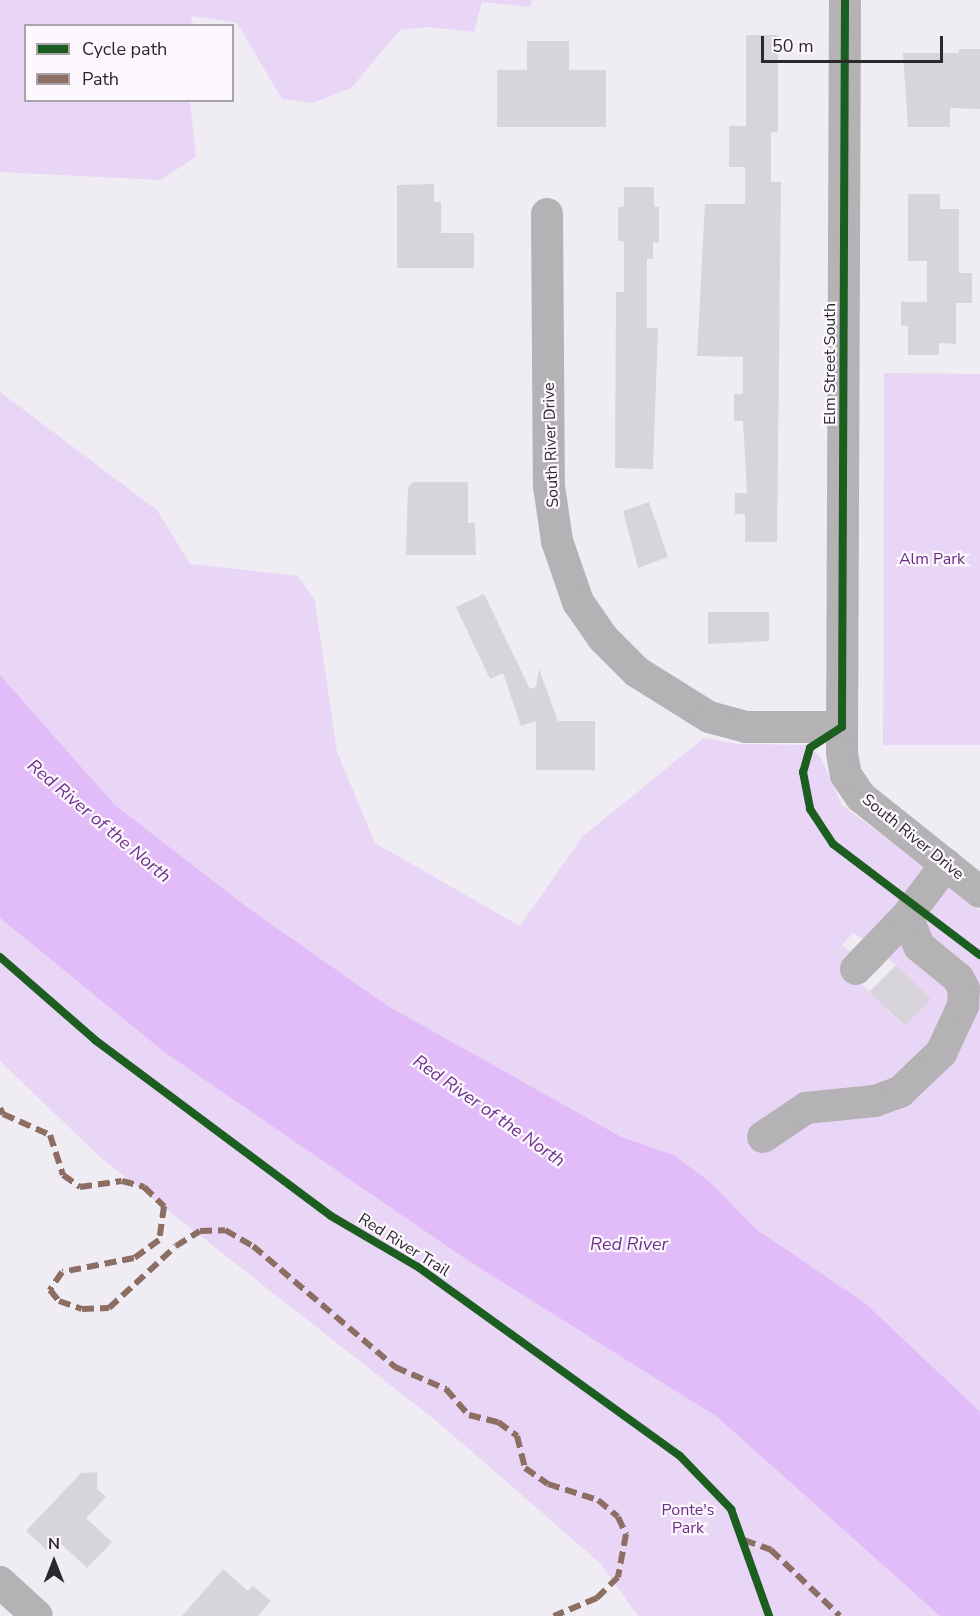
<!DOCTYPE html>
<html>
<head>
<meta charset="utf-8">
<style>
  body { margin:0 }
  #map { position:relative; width:980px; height:1616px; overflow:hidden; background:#f0ecf4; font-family:"Nunito Sans",sans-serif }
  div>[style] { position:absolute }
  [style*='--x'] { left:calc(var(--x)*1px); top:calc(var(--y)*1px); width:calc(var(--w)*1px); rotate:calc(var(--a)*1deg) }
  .green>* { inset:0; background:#e9d5f5 }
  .water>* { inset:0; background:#e2bcf8 }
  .building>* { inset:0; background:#d8d4db }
  .minor>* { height:32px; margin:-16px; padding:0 16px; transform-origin:16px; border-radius:16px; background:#b4b2b5 }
  .quiet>* { height:6px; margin-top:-3px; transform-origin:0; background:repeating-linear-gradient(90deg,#8d6e63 0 12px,transparent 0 18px) }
  .cycleway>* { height:8px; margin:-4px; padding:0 4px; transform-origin:4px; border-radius:4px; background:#1b5e20 }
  span { translate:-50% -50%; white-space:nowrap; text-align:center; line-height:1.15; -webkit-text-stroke:4.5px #fcf8fe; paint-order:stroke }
  .street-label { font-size:16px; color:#2b282d }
  .park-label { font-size:16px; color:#6a2b89 }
  .water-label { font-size:18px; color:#6e2f8d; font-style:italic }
  .legend { position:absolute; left:24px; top:24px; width:210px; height:78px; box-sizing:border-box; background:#fcf8fe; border:2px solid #a8a5aa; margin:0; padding:8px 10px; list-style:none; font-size:18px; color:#2b282d }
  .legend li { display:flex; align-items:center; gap:12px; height:30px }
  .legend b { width:30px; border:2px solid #a8a5aa }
  .north { position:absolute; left:24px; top:1532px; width:60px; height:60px; -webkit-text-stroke:4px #fcf8fe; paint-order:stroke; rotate:0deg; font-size:16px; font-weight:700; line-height:24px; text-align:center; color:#2b282d }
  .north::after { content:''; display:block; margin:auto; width:21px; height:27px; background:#2b282d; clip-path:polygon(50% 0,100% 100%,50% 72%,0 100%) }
  .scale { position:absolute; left:761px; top:36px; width:182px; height:27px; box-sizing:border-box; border:3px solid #2b282d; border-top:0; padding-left:8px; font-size:18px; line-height:21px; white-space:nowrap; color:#2b282d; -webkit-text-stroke:4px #fcf8fe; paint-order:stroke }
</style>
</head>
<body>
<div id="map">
  <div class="green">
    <div style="clip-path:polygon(0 0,531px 0,531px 7px,482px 2px,474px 32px,427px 27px,400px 30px,351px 88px,313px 103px,282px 99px,237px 23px,192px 16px,191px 25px,26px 26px,26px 100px,190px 101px,196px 157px,160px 180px,0 172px)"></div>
    <div style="clip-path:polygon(884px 373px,980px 374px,980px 745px,883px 745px)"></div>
    <div style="clip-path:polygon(0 392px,157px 510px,190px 564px,298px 576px,315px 601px,337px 752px,375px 843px,520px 926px,583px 836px,704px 738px,738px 744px,810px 745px,822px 760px,842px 805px,923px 866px,925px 874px,866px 941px,853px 933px,842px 945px,852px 953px,860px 983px,904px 1026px,931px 999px,882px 952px,903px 930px,924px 939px,918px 917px,948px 887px,980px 911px,980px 1412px,865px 1303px,756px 1229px,710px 1182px,674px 1155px,623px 1137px,388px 1006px,247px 907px,115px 805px,0 675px)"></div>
    <div style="clip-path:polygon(0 918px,164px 1052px,467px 1260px,717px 1417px,940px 1616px,638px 1616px,600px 1563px,440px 1424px,100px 1157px,0 1061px)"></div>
  </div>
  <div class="water">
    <div style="clip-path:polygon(0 675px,115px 805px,247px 907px,388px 1006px,622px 1137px,674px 1155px,710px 1182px,756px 1229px,865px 1303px,975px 1407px,980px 1412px,980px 1616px,940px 1616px,717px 1417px,467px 1260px,164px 1052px,0 918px)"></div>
  </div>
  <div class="building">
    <div style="clip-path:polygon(746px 35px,778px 35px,778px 132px,771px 132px,771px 182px,781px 182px,777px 542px,745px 542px,745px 514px,735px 514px,735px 493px,747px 493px,743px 421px,734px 421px,734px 394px,743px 394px,743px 357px,697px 356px,705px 204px,745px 204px,745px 167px,729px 167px,729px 126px,746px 126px)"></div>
    <div style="clip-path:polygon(527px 41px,569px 41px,569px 70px,606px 70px,606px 127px,497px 127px,497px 70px,527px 70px)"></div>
    <div style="clip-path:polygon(959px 49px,980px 49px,980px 109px,950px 108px,950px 127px,908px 127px,903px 53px,959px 53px)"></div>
    <div style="clip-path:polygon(434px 184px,434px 202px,441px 202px,441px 233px,474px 233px,474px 268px,397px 268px,397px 185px)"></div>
    <div style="clip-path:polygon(624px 187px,654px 187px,654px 207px,659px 207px,659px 242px,653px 242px,653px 259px,647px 259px,647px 328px,658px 328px,653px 469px,615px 468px,616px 292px,624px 292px,624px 241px,618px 241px,618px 207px,624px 207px)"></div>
    <div style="clip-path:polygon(908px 194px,940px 194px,940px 209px,959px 209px,959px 273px,972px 273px,972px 303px,956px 303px,956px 344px,939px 343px,939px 355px,908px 355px,908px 326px,901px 326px,901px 302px,927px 302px,927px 261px,908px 261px)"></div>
    <div style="clip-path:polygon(413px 482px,468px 482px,468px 523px,475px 523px,476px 555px,406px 555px,408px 487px)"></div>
    <div style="clip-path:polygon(649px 502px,668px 557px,638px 568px,623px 511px)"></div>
    <div style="clip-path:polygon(484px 594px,530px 689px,536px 687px,539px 669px,558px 721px,595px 721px,595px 770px,536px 770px,536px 721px,521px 726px,503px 673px,490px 679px,456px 607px)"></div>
    <div style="clip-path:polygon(708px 612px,769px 612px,769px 641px,708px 644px)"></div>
    <div style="clip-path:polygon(896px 965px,931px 999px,905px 1026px,869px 992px)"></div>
    <div style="clip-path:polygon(97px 1472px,97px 1489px,106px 1497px,86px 1518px,112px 1542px,87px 1568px,58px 1541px,48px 1551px,26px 1531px,81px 1473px)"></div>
    <div style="clip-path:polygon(223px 1569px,248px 1591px,253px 1586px,271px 1601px,258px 1616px,182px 1616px)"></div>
  </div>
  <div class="minor">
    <div style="--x:845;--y:0;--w:753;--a:90.23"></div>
    <div style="--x:842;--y:753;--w:22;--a:80"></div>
    <div style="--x:846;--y:775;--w:27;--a:56"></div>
    <div style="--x:861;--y:797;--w:152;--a:38.6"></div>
    <div style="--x:547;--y:214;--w:272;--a:89.6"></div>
    <div style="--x:549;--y:486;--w:56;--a:81.7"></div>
    <div style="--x:557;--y:541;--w:65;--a:71"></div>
    <div style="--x:578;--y:602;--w:44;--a:55.2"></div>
    <div style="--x:603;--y:638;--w:48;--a:45"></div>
    <div style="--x:637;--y:672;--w:85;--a:32"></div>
    <div style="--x:709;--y:717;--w:38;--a:15"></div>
    <div style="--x:746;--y:727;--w:96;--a:0"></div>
    <div style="--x:856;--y:969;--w:74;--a:-46.1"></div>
    <div style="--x:763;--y:1137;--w:52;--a:-34"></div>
    <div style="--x:806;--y:1108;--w:69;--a:-5.8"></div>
    <div style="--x:875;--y:1101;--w:27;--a:-20"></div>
    <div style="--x:900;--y:1092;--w:57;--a:-43.6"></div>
    <div style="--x:941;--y:1053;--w:52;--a:-64.9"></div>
    <div style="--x:963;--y:1006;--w:17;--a:-87"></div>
    <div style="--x:964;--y:989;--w:13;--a:-119"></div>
    <div style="--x:958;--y:978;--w:50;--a:-140.6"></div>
    <div style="--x:919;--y:946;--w:32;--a:-112"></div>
    <div style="--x:907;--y:916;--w:65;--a:-53.1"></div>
    <div style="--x:0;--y:1582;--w:50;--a:42.6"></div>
  </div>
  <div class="quiet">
    <div style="--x:0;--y:1108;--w:7;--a:63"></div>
    <div style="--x:3;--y:1114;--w:51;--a:24.1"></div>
    <div style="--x:50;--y:1135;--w:42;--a:72"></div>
    <div style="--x:63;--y:1175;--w:21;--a:35"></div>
    <div style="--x:80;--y:1187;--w:42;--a:-8.1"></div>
    <div style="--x:122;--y:1181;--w:23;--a:15"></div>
    <div style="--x:144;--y:1187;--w:28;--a:44"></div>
    <div style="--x:164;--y:1206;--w:34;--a:98"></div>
    <div style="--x:159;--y:1240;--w:31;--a:144"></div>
    <div style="--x:134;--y:1258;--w:73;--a:169"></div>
    <div style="--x:62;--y:1272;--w:22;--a:124"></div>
    <div style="--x:50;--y:1290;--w:14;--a:51"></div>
    <div style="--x:59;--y:1301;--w:24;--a:19"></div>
    <div style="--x:82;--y:1309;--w:27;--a:-2"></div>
    <div style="--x:109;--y:1308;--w:91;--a:-42.8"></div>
    <div style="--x:176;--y:1246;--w:28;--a:-32"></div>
    <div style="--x:200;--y:1231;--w:25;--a:-2"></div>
    <div style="--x:225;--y:1230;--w:32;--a:30"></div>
    <div style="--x:253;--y:1246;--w:187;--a:40.4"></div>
    <div style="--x:395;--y:1367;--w:56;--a:23.3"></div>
    <div style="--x:446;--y:1389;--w:35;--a:49"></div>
    <div style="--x:469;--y:1415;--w:30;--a:14"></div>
    <div style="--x:498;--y:1422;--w:24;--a:36"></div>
    <div style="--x:517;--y:1436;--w:33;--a:76"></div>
    <div style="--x:525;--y:1468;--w:28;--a:35"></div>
    <div style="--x:548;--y:1484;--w:52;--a:17.7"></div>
    <div style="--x:598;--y:1500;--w:26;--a:40"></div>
    <div style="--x:618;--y:1517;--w:19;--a:65"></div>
    <div style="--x:626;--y:1534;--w:44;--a:100.5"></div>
    <div style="--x:618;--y:1577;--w:30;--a:135"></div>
    <div style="--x:597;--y:1598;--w:47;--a:157.3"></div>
    <div style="--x:744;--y:1540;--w:29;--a:20"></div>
    <div style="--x:771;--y:1550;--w:95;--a:43.7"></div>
  </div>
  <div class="cycleway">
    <div style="--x:845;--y:0;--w:727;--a:90.24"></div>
    <div style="--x:842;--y:727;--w:38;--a:147"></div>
    <div style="--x:810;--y:748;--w:25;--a:106"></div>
    <div style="--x:803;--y:772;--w:38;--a:79"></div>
    <div style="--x:810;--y:809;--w:42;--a:56.7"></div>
    <div style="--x:833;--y:844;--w:184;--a:37.1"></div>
    <div style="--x:0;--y:957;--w:126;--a:41.1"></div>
    <div style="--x:95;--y:1040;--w:294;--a:36.7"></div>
    <div style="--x:331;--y:1216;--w:101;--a:30.4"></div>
    <div style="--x:418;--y:1267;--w:323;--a:35.8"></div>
    <div style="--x:680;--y:1456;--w:74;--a:46.1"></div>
    <div style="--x:731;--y:1509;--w:114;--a:70.4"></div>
  </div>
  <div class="street-label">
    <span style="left:830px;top:364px;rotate:-90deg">Elm Street South</span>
    <span style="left:551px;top:445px;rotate:-92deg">South River Drive</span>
    <span style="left:913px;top:837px;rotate:39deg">South River Drive</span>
    <span style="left:404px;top:1245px;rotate:32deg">Red River Trail</span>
  </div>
  <div class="park-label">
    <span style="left:932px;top:559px">Alm Park</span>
    <span style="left:688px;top:1519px">Ponte's<br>Park</span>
  </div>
  <div class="water-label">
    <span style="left:99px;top:821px;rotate:40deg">Red River of the North</span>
    <span style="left:489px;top:1111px;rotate:35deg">Red River of the North</span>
    <span style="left:629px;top:1244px">Red River</span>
  </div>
  <ul class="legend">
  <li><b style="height:8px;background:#1b5e20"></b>Cycle path</li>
  <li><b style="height:8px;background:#8d6e63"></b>Path</li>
  </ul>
  <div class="north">N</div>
  <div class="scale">50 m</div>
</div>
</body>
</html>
